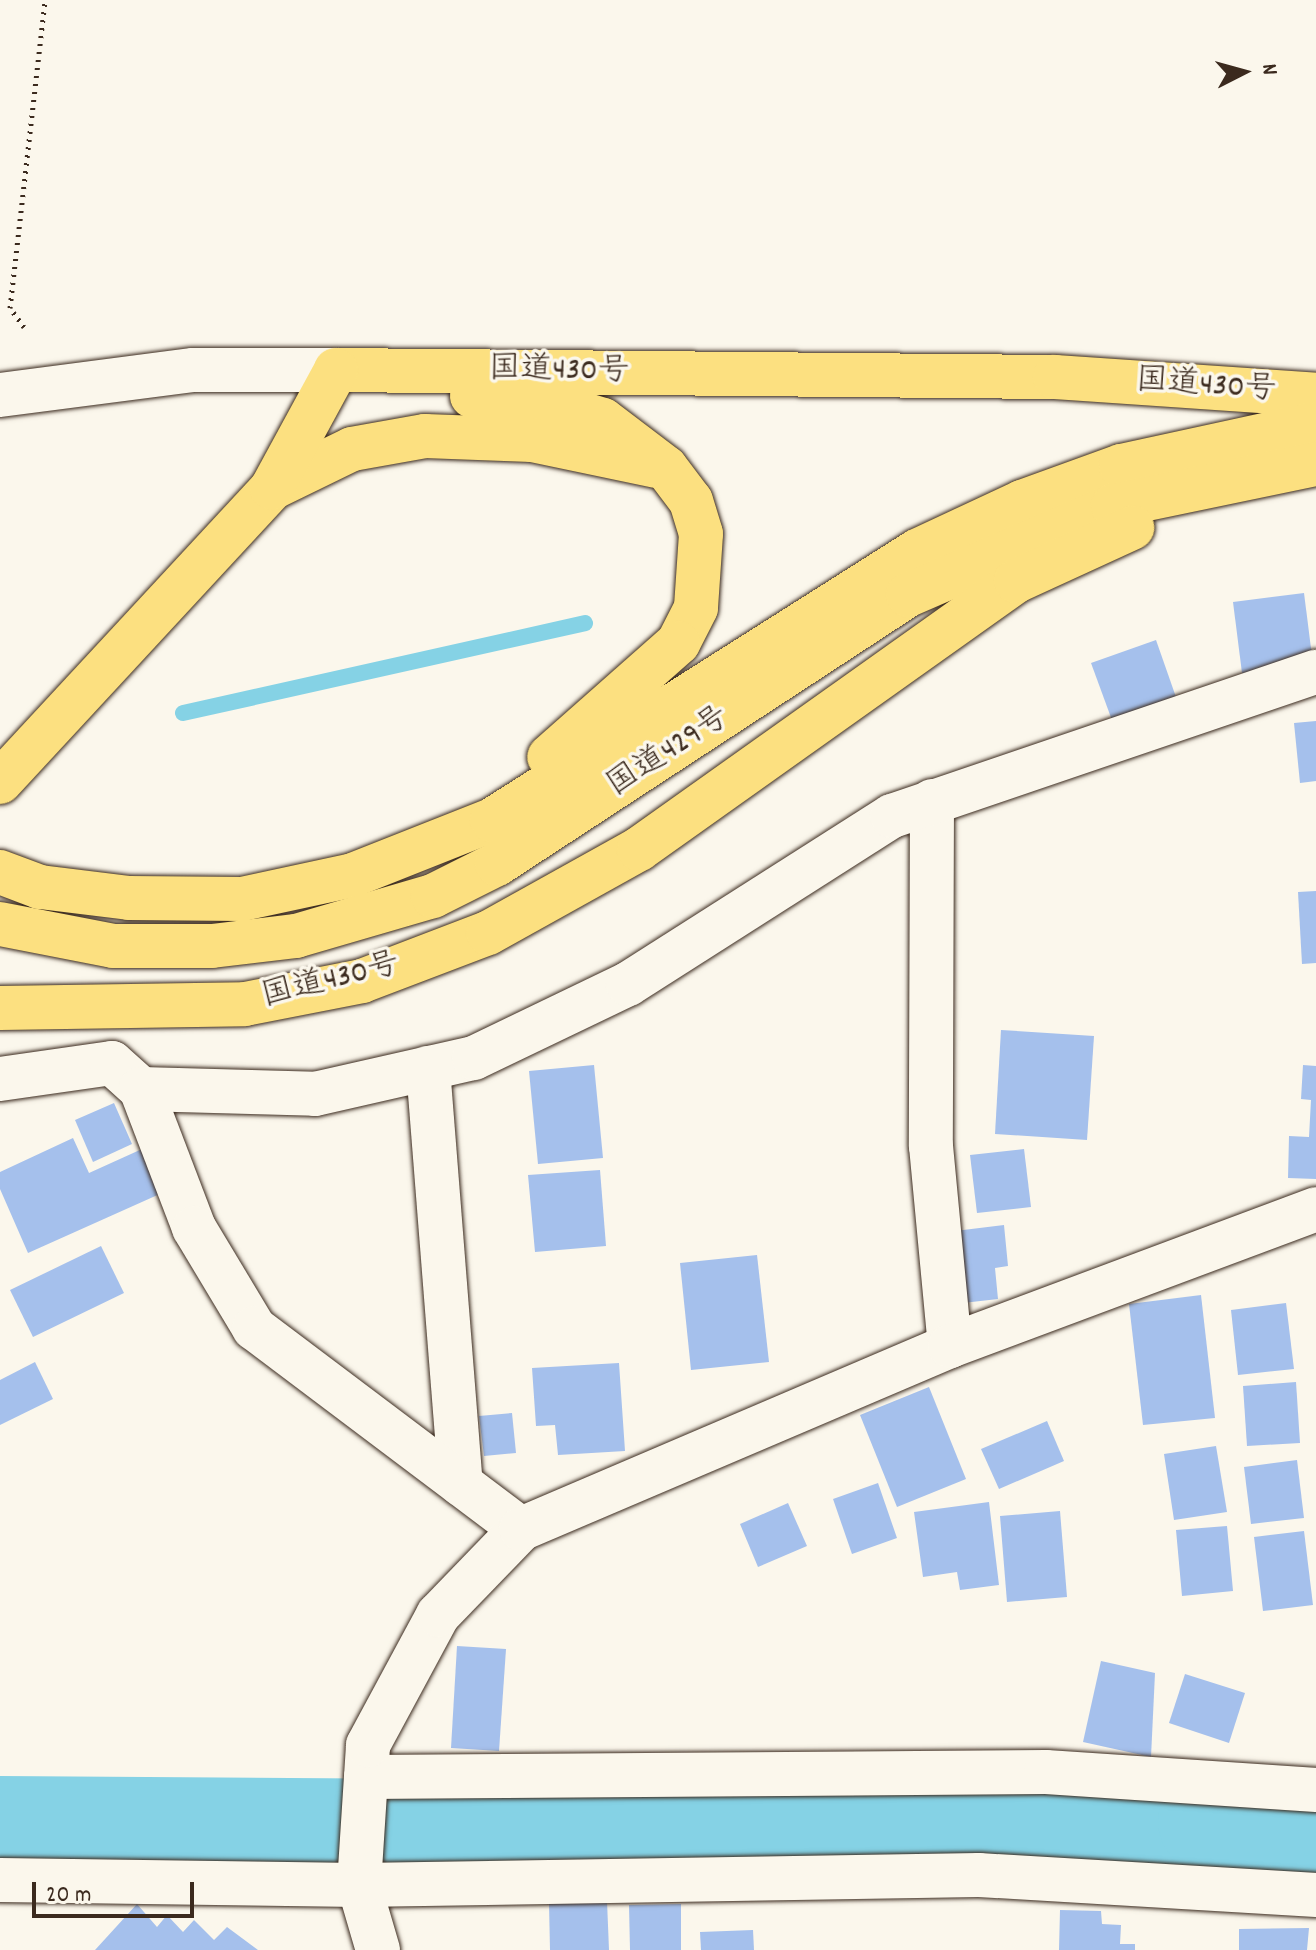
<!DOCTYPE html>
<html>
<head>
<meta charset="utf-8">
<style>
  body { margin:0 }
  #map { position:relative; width:1316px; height:1950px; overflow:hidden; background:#fbf7ec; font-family:Dekko,"Klee One",sans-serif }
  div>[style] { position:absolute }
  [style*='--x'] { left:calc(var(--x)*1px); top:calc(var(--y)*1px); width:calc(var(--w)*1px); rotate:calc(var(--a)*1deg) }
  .stream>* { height:16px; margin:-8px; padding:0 8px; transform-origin:8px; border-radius:8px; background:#85d2e5 }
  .river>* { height:98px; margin:-49px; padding:0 49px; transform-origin:49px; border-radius:49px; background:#85d2e5 }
  .building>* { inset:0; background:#a5c0ec }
  .path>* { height:5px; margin-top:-2.5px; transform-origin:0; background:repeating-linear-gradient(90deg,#3b2a1e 0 2px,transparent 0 8px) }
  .roads { filter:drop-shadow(0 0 2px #3b2a1e) drop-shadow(0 0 2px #3b2a1e) }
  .minor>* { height:44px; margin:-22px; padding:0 22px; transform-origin:22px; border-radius:22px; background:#fbf7ec }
  .highway>* { height:44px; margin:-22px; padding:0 22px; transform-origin:22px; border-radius:22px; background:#fce080 }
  span { translate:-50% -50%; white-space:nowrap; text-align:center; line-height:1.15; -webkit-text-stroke:7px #fbf7ec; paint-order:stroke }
  .street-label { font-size:32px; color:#3b2a1e }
  .north { position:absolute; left:1204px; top:32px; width:80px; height:80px; -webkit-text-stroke:6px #fbf7ec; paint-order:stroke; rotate:84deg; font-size:22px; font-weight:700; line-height:32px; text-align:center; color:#3b2a1e }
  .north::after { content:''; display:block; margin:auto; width:28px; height:36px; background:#3b2a1e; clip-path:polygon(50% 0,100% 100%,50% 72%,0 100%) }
  .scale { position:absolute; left:32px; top:1882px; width:162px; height:36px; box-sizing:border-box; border:4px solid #3b2a1e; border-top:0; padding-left:10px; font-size:24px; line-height:28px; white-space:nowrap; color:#3b2a1e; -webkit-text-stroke:6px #fbf7ec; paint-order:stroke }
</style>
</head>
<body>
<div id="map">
  <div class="stream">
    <div style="--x:183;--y:713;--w:412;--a:-12.6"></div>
  </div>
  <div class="river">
    <div style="--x:0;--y:1825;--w:435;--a:0.4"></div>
    <div style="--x:435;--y:1828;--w:772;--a:-0.45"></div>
    <div style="--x:1207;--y:1822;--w:109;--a:5.2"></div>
  </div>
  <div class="building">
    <div style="clip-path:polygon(1304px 593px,1313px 664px,1242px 673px,1233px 602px)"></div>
    <div style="clip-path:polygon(1156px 640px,1177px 700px,1113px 723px,1091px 663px)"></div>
    <div style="clip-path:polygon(1316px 721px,1316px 781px,1300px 783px,1294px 723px)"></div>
    <div style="clip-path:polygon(1316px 891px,1316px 963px,1302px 964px,1298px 892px)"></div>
    <div style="clip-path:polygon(1001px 1030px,1094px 1036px,1087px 1140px,995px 1134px)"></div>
    <div style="clip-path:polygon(594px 1065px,603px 1158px,538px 1164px,529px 1071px)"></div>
    <div style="clip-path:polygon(1303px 1065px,1316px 1066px,1316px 1179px,1288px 1178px,1289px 1136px,1309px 1137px,1311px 1100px,1301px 1099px)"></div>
    <div style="clip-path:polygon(114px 1103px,132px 1144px,93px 1162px,75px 1120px)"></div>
    <div style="clip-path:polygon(73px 1138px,89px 1173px,142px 1149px,162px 1193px,28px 1253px,0 1189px,0 1172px)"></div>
    <div style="clip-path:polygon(1024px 1149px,1031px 1207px,977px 1213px,970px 1155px)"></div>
    <div style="clip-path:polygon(600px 1170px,606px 1246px,535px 1252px,528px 1175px)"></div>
    <div style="clip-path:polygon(1004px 1225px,1008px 1266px,995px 1268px,998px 1299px,963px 1303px,955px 1231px)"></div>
    <div style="clip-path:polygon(101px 1246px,124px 1293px,33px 1337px,10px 1290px)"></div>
    <div style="clip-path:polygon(757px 1255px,769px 1362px,691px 1370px,680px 1263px)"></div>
    <div style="clip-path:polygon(1201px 1295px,1215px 1418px,1143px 1425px,1129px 1304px)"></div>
    <div style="clip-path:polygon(1286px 1303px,1294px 1369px,1238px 1375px,1231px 1310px)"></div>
    <div style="clip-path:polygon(35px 1362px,53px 1399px,0 1425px,0 1380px)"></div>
    <div style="clip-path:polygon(619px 1363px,625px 1451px,558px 1455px,555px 1425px,536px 1426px,532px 1368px)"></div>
    <div style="clip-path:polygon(1296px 1382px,1300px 1443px,1247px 1446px,1243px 1386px)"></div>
    <div style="clip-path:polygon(929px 1387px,966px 1479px,897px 1507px,860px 1415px)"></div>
    <div style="clip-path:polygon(512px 1413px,516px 1453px,484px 1456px,479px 1416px)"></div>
    <div style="clip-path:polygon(1047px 1421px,1064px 1461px,999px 1489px,981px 1449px)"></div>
    <div style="clip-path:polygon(1216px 1446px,1227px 1512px,1174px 1520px,1164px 1454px)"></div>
    <div style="clip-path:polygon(1297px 1460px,1304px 1518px,1251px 1524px,1244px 1467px)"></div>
    <div style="clip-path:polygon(878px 1483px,897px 1538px,852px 1554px,833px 1499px)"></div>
    <div style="clip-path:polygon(989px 1502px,999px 1585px,960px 1590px,957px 1572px,923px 1577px,914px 1512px)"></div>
    <div style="clip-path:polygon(788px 1503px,807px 1546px,758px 1567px,740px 1524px)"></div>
    <div style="clip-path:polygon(1060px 1511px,1067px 1597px,1007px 1602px,1000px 1516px)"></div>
    <div style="clip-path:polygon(1227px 1526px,1233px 1591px,1182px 1596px,1176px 1530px)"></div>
    <div style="clip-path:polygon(1304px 1531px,1313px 1605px,1263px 1611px,1254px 1537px)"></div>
    <div style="clip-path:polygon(457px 1646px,506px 1649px,499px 1751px,451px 1748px)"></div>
    <div style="clip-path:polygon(1101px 1661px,1155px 1673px,1151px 1757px,1083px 1742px)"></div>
    <div style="clip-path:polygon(1185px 1674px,1245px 1693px,1229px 1743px,1169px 1723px)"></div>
    <div style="clip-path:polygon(607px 1901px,609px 1950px,550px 1950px,549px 1903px)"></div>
    <div style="clip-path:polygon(137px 1904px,157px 1927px,167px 1915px,183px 1932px,194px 1920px,214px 1940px,227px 1927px,258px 1950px,95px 1950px)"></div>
    <div style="clip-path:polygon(681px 1904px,681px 1950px,630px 1950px,629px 1905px)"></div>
    <div style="clip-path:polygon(1060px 1910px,1101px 1911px,1102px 1924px,1121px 1925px,1120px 1944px,1135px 1944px,1135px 1950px,1059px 1950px)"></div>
    <div style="clip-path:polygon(1309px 1928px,1307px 1950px,1239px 1950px,1239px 1929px)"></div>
    <div style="clip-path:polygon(753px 1930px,754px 1950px,701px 1950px,700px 1932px)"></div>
  </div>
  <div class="path">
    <div style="--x:24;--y:327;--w:24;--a:-126"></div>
    <div style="--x:10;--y:308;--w:310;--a:-83.5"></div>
  </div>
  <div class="roads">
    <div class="minor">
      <div style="--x:0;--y:395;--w:195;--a:-7.4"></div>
      <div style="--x:193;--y:370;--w:143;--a:0"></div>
      <div style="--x:932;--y:801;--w:345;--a:90.2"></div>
      <div style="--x:931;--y:1146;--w:201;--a:84.6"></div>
      <div style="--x:428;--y:1068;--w:417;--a:85.5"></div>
      <div style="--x:0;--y:1079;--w:113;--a:-8.1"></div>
      <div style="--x:112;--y:1063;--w:39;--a:42"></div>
      <div style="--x:141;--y:1089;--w:149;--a:69.1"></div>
      <div style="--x:194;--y:1228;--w:117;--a:59"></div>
      <div style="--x:254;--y:1328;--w:334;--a:37"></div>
      <div style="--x:141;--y:1089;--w:174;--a:1.6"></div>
      <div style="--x:315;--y:1094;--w:163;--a:-12.8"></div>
      <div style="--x:474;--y:1058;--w:171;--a:-25.7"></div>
      <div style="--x:628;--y:984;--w:313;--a:-32.5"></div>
      <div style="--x:892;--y:816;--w:448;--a:-18.8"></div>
      <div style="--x:366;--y:1777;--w:680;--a:-0.42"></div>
      <div style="--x:1046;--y:1772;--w:271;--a:3.8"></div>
      <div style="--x:0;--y:1880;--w:359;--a:0.8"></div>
      <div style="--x:359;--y:1885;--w:620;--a:-0.92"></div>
      <div style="--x:979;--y:1875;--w:338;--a:3.4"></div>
      <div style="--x:378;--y:1950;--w:68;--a:-106.3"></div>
      <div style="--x:359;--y:1885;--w:140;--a:-86.3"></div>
      <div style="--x:368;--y:1745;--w:148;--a:-61.7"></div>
      <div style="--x:438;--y:1615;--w:120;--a:-46"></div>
      <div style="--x:521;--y:1529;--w:466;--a:-23.1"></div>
      <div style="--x:950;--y:1346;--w:391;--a:-20.5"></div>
    </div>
    <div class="highway">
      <div style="--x:336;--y:370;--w:719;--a:0.56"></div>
      <div style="--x:1055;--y:377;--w:262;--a:3.9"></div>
      <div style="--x:472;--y:396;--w:81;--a:6.3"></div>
      <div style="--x:553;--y:405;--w:52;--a:16.7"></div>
      <div style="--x:603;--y:420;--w:79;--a:37.3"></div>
      <div style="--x:666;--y:468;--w:41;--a:52.9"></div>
      <div style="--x:691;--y:501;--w:34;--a:73"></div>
      <div style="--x:701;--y:534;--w:74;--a:93.9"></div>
      <div style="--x:696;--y:608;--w:39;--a:117"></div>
      <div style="--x:678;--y:643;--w:172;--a:138.5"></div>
      <div style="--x:272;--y:488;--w:89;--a:-26"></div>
      <div style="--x:352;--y:449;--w:74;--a:-10.1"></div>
      <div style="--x:425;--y:436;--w:107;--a:2.1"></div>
      <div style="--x:532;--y:440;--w:127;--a:11.8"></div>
      <div style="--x:0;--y:782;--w:401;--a:-47.2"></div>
      <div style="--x:272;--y:488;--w:134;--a:-61.5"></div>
      <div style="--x:0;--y:872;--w:43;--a:20.6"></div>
      <div style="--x:40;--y:887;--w:90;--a:7"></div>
      <div style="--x:129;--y:898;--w:113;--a:0.5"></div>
      <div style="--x:242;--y:899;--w:114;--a:-12.2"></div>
      <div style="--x:353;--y:875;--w:149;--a:-21.6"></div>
      <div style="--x:492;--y:820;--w:503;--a:-32.33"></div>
      <div style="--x:917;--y:551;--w:116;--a:-25"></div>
      <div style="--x:1022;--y:502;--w:105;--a:-20"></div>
      <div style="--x:1121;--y:466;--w:199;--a:-12.2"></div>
      <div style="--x:0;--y:924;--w:115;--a:11"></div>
      <div style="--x:113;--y:946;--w:99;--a:0"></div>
      <div style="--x:212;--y:946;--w:85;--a:-6.8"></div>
      <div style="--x:296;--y:936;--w:143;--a:-16.3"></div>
      <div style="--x:433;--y:896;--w:72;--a:-26.6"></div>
      <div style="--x:497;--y:864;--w:491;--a:-33.2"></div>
      <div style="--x:908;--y:595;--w:223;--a:-23.5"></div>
      <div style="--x:1113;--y:506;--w:207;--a:-11.7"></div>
      <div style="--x:0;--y:1008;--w:245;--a:-0.9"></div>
      <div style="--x:245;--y:1004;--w:119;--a:-11.1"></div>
      <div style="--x:362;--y:981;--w:135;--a:-20.9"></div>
      <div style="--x:488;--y:933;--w:173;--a:-29.1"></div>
      <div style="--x:639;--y:849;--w:463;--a:-35.4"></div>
      <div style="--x:1016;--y:581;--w:128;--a:-24.6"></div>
    </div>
  </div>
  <div class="street-label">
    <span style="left:559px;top:372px;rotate:1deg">国道430号</span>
    <span style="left:1206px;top:387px;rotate:4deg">国道430号</span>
    <span style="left:669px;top:753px;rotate:-33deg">国道429号</span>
    <span style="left:331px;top:982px;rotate:-14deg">国道430号</span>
  </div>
  <div class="north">N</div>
  <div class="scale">20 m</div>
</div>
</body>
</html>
